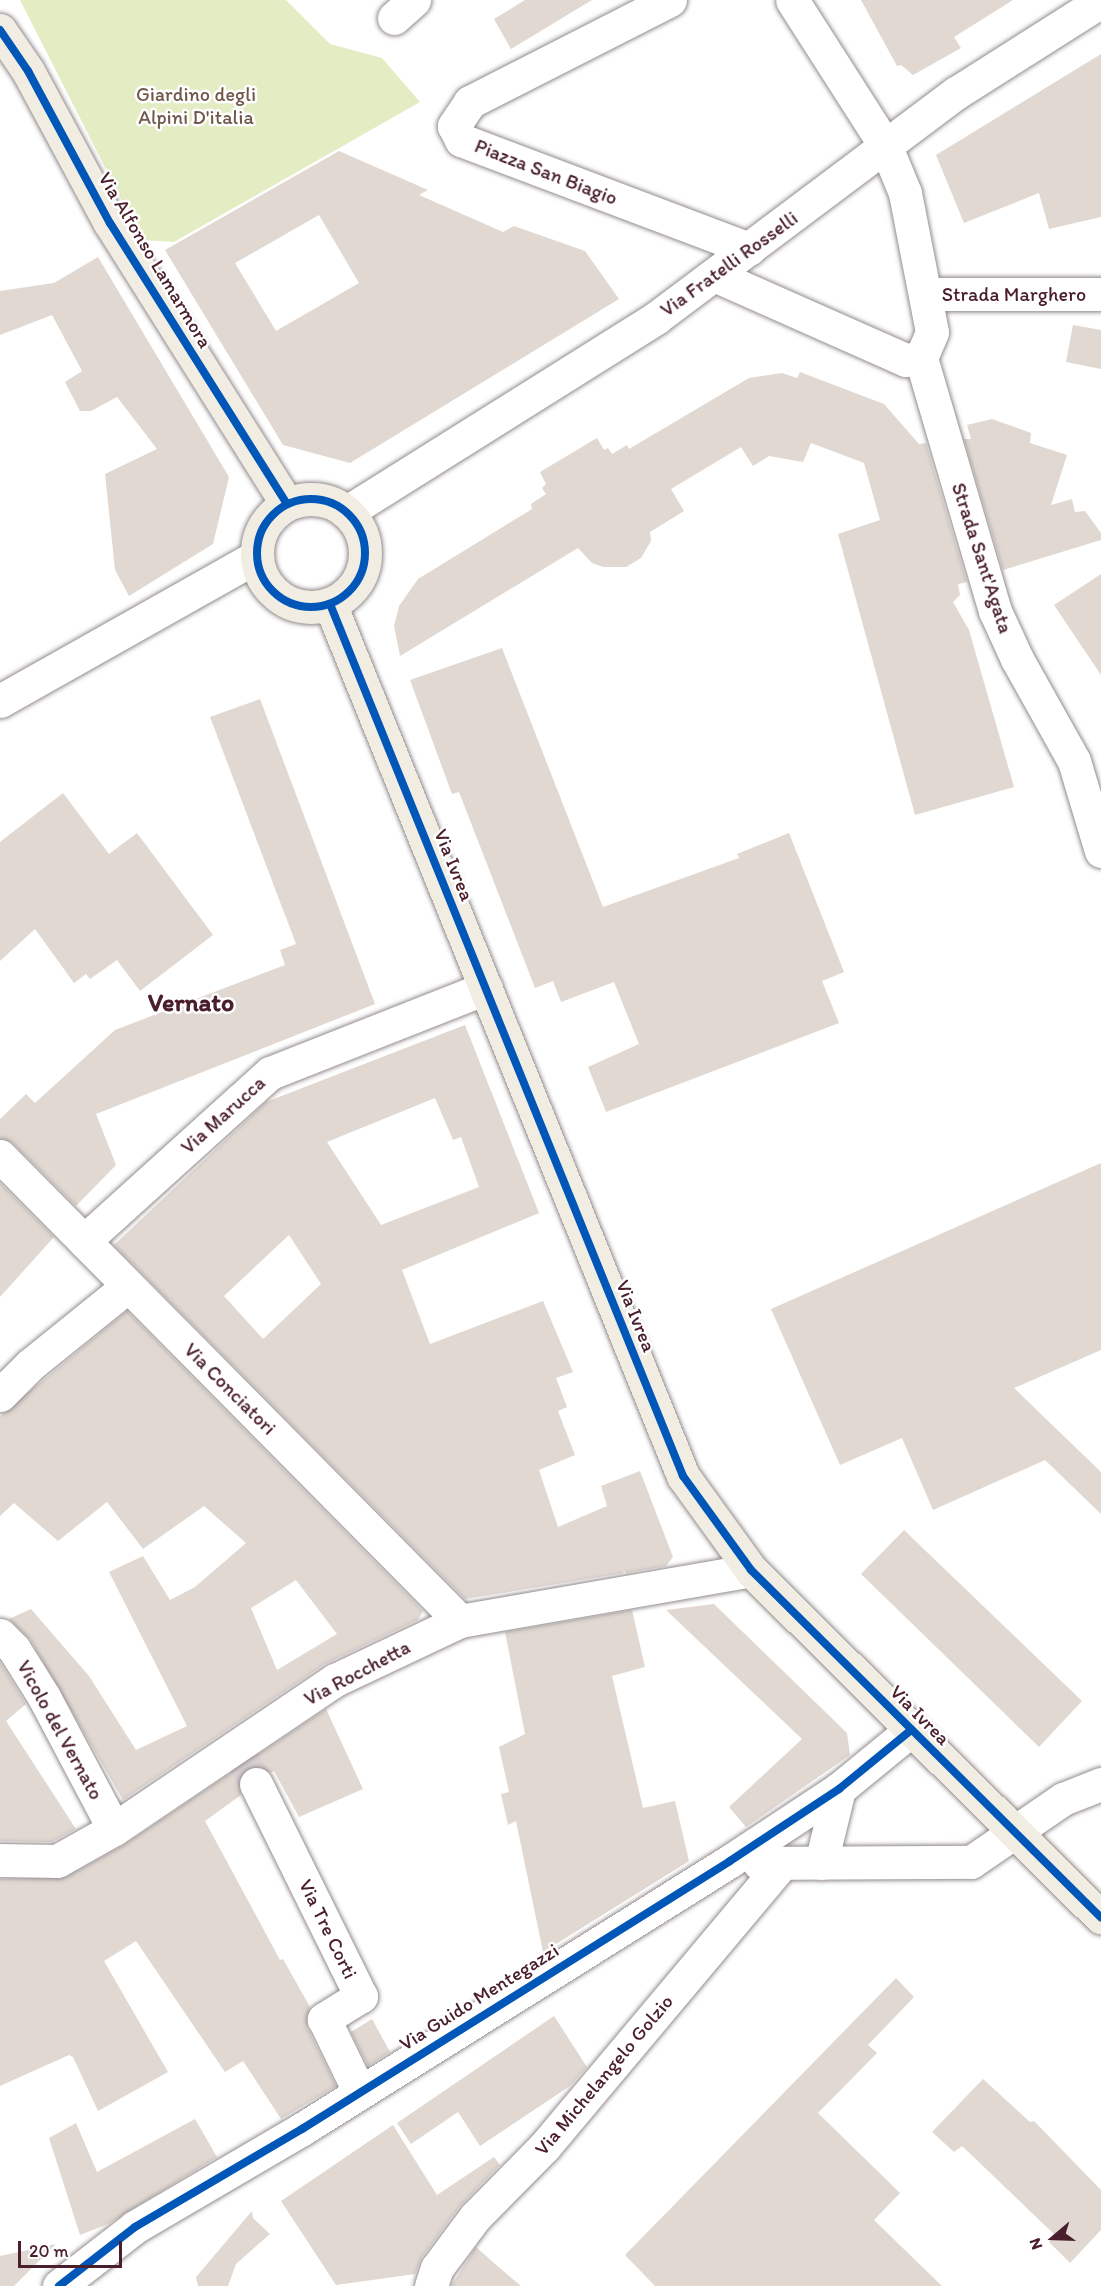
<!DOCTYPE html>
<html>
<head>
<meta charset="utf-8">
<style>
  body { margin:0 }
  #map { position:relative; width:1101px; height:2286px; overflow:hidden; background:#fff; font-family:Itim,sans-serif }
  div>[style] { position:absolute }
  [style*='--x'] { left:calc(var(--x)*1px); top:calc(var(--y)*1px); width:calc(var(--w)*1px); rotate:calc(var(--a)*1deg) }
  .green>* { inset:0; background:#e3ecc3 }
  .building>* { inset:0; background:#e0d8d1 }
  .minor-tunnel>* { height:33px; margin-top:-16.5px; transform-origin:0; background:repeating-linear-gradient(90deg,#dbd2d5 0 33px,transparent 0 49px) }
  .roads { filter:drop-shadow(0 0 2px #948c8e) drop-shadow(0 0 2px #948c8e) }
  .minor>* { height:33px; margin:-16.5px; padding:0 16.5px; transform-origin:16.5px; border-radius:16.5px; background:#fff }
  .major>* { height:33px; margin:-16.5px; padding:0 16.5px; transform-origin:16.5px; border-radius:16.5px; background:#f1ede2 }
  .major>.ring { margin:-16.5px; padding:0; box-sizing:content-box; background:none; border:33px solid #f1ede2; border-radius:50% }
  .cycleway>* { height:8px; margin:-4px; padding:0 4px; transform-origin:4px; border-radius:4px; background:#0057b8 }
  .cycleway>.ring { margin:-4px; padding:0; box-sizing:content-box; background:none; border:8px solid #0057b8; border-radius:50% }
  span { translate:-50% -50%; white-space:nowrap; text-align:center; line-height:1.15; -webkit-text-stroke:5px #fff; paint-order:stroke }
  .park-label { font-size:20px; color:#71584a }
  .street-label { font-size:20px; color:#4a1f2b }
  .district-label { font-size:26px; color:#4a1f2b; font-weight:700 }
  .north { position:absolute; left:1023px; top:2208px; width:60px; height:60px; -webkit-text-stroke:4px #fff; paint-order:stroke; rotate:251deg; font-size:16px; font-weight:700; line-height:24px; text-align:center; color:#4a1f2b }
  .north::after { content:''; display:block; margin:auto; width:21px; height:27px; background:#4a1f2b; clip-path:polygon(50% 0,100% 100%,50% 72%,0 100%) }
  .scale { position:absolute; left:18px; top:2241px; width:104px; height:27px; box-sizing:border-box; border:3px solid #4a1f2b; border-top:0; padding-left:8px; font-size:18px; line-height:21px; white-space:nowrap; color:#4a1f2b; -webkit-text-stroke:4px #fff; paint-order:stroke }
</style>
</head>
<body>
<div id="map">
  <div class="green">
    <div style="clip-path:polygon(20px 0,286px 0,330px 44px,382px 58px,420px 102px,174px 242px,142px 240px)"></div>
  </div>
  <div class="building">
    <div style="clip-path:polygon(525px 0,592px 0,511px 49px,494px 19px)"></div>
    <div style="clip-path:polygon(861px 0,1013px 0,954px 37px,961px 48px,913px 75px,901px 65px,897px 66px)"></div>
    <div style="clip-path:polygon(1101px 54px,1101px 217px,1049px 229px,1039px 193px,964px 223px,936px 155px)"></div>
    <div style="clip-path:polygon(evenodd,339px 151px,428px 190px,419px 195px,503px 232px,514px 226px,585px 251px,619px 299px,350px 463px,283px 445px,165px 250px,339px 151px,319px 215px,359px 283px,276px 331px,235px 263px,319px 215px)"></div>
    <div style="clip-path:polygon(98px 257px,229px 477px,213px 544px,129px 596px,115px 570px,105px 474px,157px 449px,117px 397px,91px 411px,80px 411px,65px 382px,82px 371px,52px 315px,0 335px,0 291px,54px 283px)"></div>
    <div style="clip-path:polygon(1073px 325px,1101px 330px,1101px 369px,1066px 362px)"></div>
    <div style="clip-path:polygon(800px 372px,884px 404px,919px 444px,926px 443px,967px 582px,958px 584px,960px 595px,953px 602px,969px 630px,1014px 787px,915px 815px,838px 534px,880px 520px,864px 463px,811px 443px,803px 462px,769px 456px,753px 466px,741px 447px,671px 489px,684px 511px,650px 532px,651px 541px,641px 558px,626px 567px,603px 567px,592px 563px,578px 548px,400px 656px,394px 626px,399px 606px,418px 579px,532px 509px,531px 504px,546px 494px,542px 488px,546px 484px,540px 472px,597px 438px,604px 450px,608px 448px,612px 454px,627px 445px,629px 449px,749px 378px,782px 373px,797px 378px)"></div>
    <div style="clip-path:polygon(992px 419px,1031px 433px,1030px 443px,1067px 455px,1051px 505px,1072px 499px,1075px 512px,1085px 511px,1101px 533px,1101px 540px,1003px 570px,964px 439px,971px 439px,967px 425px)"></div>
    <div style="clip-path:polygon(1101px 574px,1101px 675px,1054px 605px)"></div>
    <div style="clip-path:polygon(502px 648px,603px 907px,739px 858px,737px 854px,789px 833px,844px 972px,822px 981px,839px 1023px,606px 1112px,588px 1067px,639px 1044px,614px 982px,561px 1002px,553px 981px,535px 988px,459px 792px,452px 794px,410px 680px)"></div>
    <div style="clip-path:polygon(260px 699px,375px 1004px,96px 1114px,116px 1165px,76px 1206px,13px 1143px,0 1138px,0 1119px,26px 1094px,35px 1103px,115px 1030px,285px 965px,280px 950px,296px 944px,210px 717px)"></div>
    <div style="clip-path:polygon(63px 793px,109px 854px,137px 833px,213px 935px,140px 991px,117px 960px,90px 979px,86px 974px,74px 983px,35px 929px,0 961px,0 842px)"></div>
    <div style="clip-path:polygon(evenodd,465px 1025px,539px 1213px,402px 1270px,430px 1344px,543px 1301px,573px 1372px,556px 1378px,567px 1407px,558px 1411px,575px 1455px,539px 1470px,558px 1527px,607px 1506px,601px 1486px,640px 1471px,673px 1557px,666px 1566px,626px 1573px,623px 1570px,624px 1573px,465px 1599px,114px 1245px,266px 1102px,465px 1025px,435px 1098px,453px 1140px,461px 1137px,479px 1187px,381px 1225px,327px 1142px,435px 1098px,465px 1025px,289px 1235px,321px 1284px,263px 1339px,224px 1296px,289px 1235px)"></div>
    <div style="clip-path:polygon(1101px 1163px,1101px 1350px,1014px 1388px,1101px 1472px,1101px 1514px,1045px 1460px,933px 1510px,902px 1438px,840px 1465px,771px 1309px)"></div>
    <div style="clip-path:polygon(0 1183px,54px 1237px,0 1297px)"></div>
    <div style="clip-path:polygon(evenodd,127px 1311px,423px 1611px,418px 1620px,325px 1664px,123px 1800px,30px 1639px,9px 1619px,31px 1609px,89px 1676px,136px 1750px,187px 1726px,109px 1572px,143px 1556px,170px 1600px,195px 1587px,246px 1543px,204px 1506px,143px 1549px,107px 1502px,58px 1541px,14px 1503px,0 1516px,0 1416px,127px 1311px,296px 1580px,337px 1634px,277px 1670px,251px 1608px,296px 1580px)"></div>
    <div style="clip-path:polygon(904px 1530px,1082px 1701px,1039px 1747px,861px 1574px)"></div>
    <div style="clip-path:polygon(714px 1604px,847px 1733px,850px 1755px,746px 1827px,729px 1807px,802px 1739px,666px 1610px)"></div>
    <div style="clip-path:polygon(632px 1610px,645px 1667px,612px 1676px,643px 1808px,675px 1801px,689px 1861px,543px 1952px,516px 1821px,508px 1825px,501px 1794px,509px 1792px,499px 1747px,525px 1734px,505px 1632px)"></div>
    <div style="clip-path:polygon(0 1662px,26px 1704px,6px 1721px,76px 1829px,52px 1842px,0 1841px)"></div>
    <div style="clip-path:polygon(326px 1709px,363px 1789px,299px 1817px,274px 1771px,271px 1773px,257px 1765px,240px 1774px,241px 1795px,205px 1821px,280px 1960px,283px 1959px,310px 2007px,307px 2027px,336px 2086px,281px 2119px,243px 2061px,225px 2072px,136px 1941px,104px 1961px,168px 2072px,98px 2111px,73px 2057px,69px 2055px,0 2086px,0 1879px,66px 1877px,124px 1845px)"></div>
    <div style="clip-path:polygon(896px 1978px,914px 1997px,868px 2045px,877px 2053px,818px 2113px,900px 2193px,874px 2220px,942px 2286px,655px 2286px,625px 2255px)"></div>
    <div style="clip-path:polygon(554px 2016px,587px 2067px,570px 2086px,480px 2146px,458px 2112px,411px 2144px,397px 2123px)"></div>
    <div style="clip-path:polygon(372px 2019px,390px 2052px,368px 2066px,351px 2032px)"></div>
    <div style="clip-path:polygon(983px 2079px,1030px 2122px,1034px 2121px,1101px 2190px,1101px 2230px,1070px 2263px,1049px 2242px,1055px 2235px,962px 2146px,954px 2152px,932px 2132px)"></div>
    <div style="clip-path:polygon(195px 2119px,217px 2157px,108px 2224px,80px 2235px,49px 2138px,76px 2123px,97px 2172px)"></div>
    <div style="clip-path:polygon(393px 2125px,437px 2195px,494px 2157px,500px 2165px,460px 2206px,422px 2257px,415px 2274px,336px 2285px,281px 2201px)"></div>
    <div style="clip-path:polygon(252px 2211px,253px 2218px,270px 2234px,236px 2264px,228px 2286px,198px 2286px,196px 2277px)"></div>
    <div style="clip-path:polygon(56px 2244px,14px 2286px,0 2286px,0 2256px)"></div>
    <div style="clip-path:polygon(476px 2247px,494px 2263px,521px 2286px,451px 2286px)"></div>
  </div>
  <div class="minor-tunnel">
    <div style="--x:244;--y:1760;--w:27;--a:63"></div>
  </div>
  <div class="roads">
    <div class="minor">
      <div style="--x:670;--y:0;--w:225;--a:153"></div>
      <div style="--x:470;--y:102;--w:29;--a:124"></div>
      <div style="--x:454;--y:126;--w:16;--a:63"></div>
      <div style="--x:461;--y:140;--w:308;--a:20.7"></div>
      <div style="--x:394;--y:18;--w:27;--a:-42"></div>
      <div style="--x:714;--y:275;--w:210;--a:23.9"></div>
      <div style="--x:906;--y:360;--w:15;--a:-8"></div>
      <div style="--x:921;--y:358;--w:28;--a:-67"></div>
      <div style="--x:932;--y:332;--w:142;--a:-101"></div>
      <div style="--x:905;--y:193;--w:50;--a:-112.4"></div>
      <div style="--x:886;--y:147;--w:174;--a:-122.6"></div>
      <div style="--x:927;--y:294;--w:174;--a:0"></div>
      <div style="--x:921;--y:358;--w:264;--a:73.7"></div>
      <div style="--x:995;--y:611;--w:53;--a:65.4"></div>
      <div style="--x:1017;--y:659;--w:117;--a:60.8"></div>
      <div style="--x:1074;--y:761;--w:94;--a:73.3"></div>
      <div style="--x:347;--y:512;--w:365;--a:-32.1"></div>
      <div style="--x:656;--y:318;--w:375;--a:-36.9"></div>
      <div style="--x:956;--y:93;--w:172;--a:-32.4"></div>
      <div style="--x:0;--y:701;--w:295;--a:-29.4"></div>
      <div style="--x:0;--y:1156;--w:654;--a:45.31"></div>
      <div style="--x:84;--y:1241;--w:251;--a:-42.1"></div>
      <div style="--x:270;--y:1073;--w:232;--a:-21.5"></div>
      <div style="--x:0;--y:1395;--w:42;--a:-45"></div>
      <div style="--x:30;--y:1365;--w:126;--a:-38.9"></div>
      <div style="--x:0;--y:1635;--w:20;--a:45"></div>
      <div style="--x:14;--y:1649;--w:57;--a:58"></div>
      <div style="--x:44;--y:1697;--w:149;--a:62.1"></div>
      <div style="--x:256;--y:1784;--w:237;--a:63.7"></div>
      <div style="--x:361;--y:1996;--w:44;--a:148.1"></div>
      <div style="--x:324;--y:2019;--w:80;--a:64.1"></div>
      <div style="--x:0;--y:1860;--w:57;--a:1"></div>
      <div style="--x:57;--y:1861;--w:65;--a:-29.3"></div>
      <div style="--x:114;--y:1829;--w:267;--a:-34"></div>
      <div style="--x:335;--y:1680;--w:138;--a:-25.3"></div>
      <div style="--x:460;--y:1621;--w:295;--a:-9.9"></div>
      <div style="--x:759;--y:1863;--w:212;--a:-0.3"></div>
      <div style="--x:971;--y:1862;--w:112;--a:-34.4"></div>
      <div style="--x:1063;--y:1799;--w:41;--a:-21.5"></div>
      <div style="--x:821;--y:1863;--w:76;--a:-76.3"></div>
      <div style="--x:59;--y:2286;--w:96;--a:-37.8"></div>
      <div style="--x:135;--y:2227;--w:194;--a:-30.4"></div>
      <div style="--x:302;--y:2129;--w:505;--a:-32.05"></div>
      <div style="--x:730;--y:1861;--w:131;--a:-33.4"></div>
      <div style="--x:839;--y:1789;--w:93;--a:-39.3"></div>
      <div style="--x:431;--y:2286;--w:19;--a:-72"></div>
      <div style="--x:437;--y:2268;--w:64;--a:-53.3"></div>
      <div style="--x:475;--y:2217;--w:100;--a:-45.4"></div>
      <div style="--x:545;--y:2146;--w:367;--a:-50"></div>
    </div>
    <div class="major">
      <div style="--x:0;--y:30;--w:50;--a:55.7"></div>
      <div style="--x:28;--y:71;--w:173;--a:61.7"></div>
      <div style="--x:110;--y:223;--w:332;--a:57.8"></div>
      <div class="ring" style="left:257px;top:499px;width:75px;height:75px"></div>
      <div style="--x:330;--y:604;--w:941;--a:67.96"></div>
      <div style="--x:683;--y:1476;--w:116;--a:54.1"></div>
      <div style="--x:751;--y:1570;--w:493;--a:44.8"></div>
    </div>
  </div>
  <div class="cycleway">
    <div style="--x:0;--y:30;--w:50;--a:55.7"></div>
    <div style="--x:28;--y:71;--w:173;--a:61.7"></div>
    <div style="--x:110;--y:223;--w:332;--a:57.8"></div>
    <div class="ring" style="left:257px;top:499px;width:100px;height:100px"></div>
    <div style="--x:330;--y:604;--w:941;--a:67.96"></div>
    <div style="--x:683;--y:1476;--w:116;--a:54.1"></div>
    <div style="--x:751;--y:1570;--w:493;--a:44.8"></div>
    <div style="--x:59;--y:2286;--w:96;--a:-37.8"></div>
    <div style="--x:135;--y:2227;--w:194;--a:-30.4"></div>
    <div style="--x:302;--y:2129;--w:505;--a:-32.05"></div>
    <div style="--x:730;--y:1861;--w:131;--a:-33.4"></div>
    <div style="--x:839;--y:1789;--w:93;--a:-39.3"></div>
  </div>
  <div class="park-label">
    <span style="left:196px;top:106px">Giardino degli<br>Alpini D'italia</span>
  </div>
  <div class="street-label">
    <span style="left:546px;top:172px;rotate:21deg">Piazza San Biagio</span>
    <span style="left:155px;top:260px;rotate:59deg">Via Alfonso Lamarmora</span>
    <span style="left:729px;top:264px;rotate:-36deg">Via Fratelli Rosselli</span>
    <span style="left:1014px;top:294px">Strada Marghero</span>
    <span style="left:982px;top:558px;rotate:72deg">Strada Sant'Agata</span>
    <span style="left:454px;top:865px;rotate:68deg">Via Ivrea</span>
    <span style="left:223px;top:1115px;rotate:-42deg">Via Marucca</span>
    <span style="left:636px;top:1316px;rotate:68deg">Via Ivrea</span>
    <span style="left:230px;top:1389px;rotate:45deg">Via Conciatori</span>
    <span style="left:357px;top:1673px;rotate:-28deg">Via Rocchetta</span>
    <span style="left:920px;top:1715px;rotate:45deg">Via Ivrea</span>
    <span style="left:60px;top:1730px;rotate:61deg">Vicolo del Vernato</span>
    <span style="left:328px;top:1929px;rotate:64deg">Via Tre Corti</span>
    <span style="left:479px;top:1997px;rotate:-32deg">Via Guido Mentegazzi</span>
    <span style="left:604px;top:2075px;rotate:-50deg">Via Michelangelo Golzio</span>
  </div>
  <div class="district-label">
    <span style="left:191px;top:1003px">Vernato</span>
  </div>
  <div class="north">N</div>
  <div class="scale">20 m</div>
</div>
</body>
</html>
